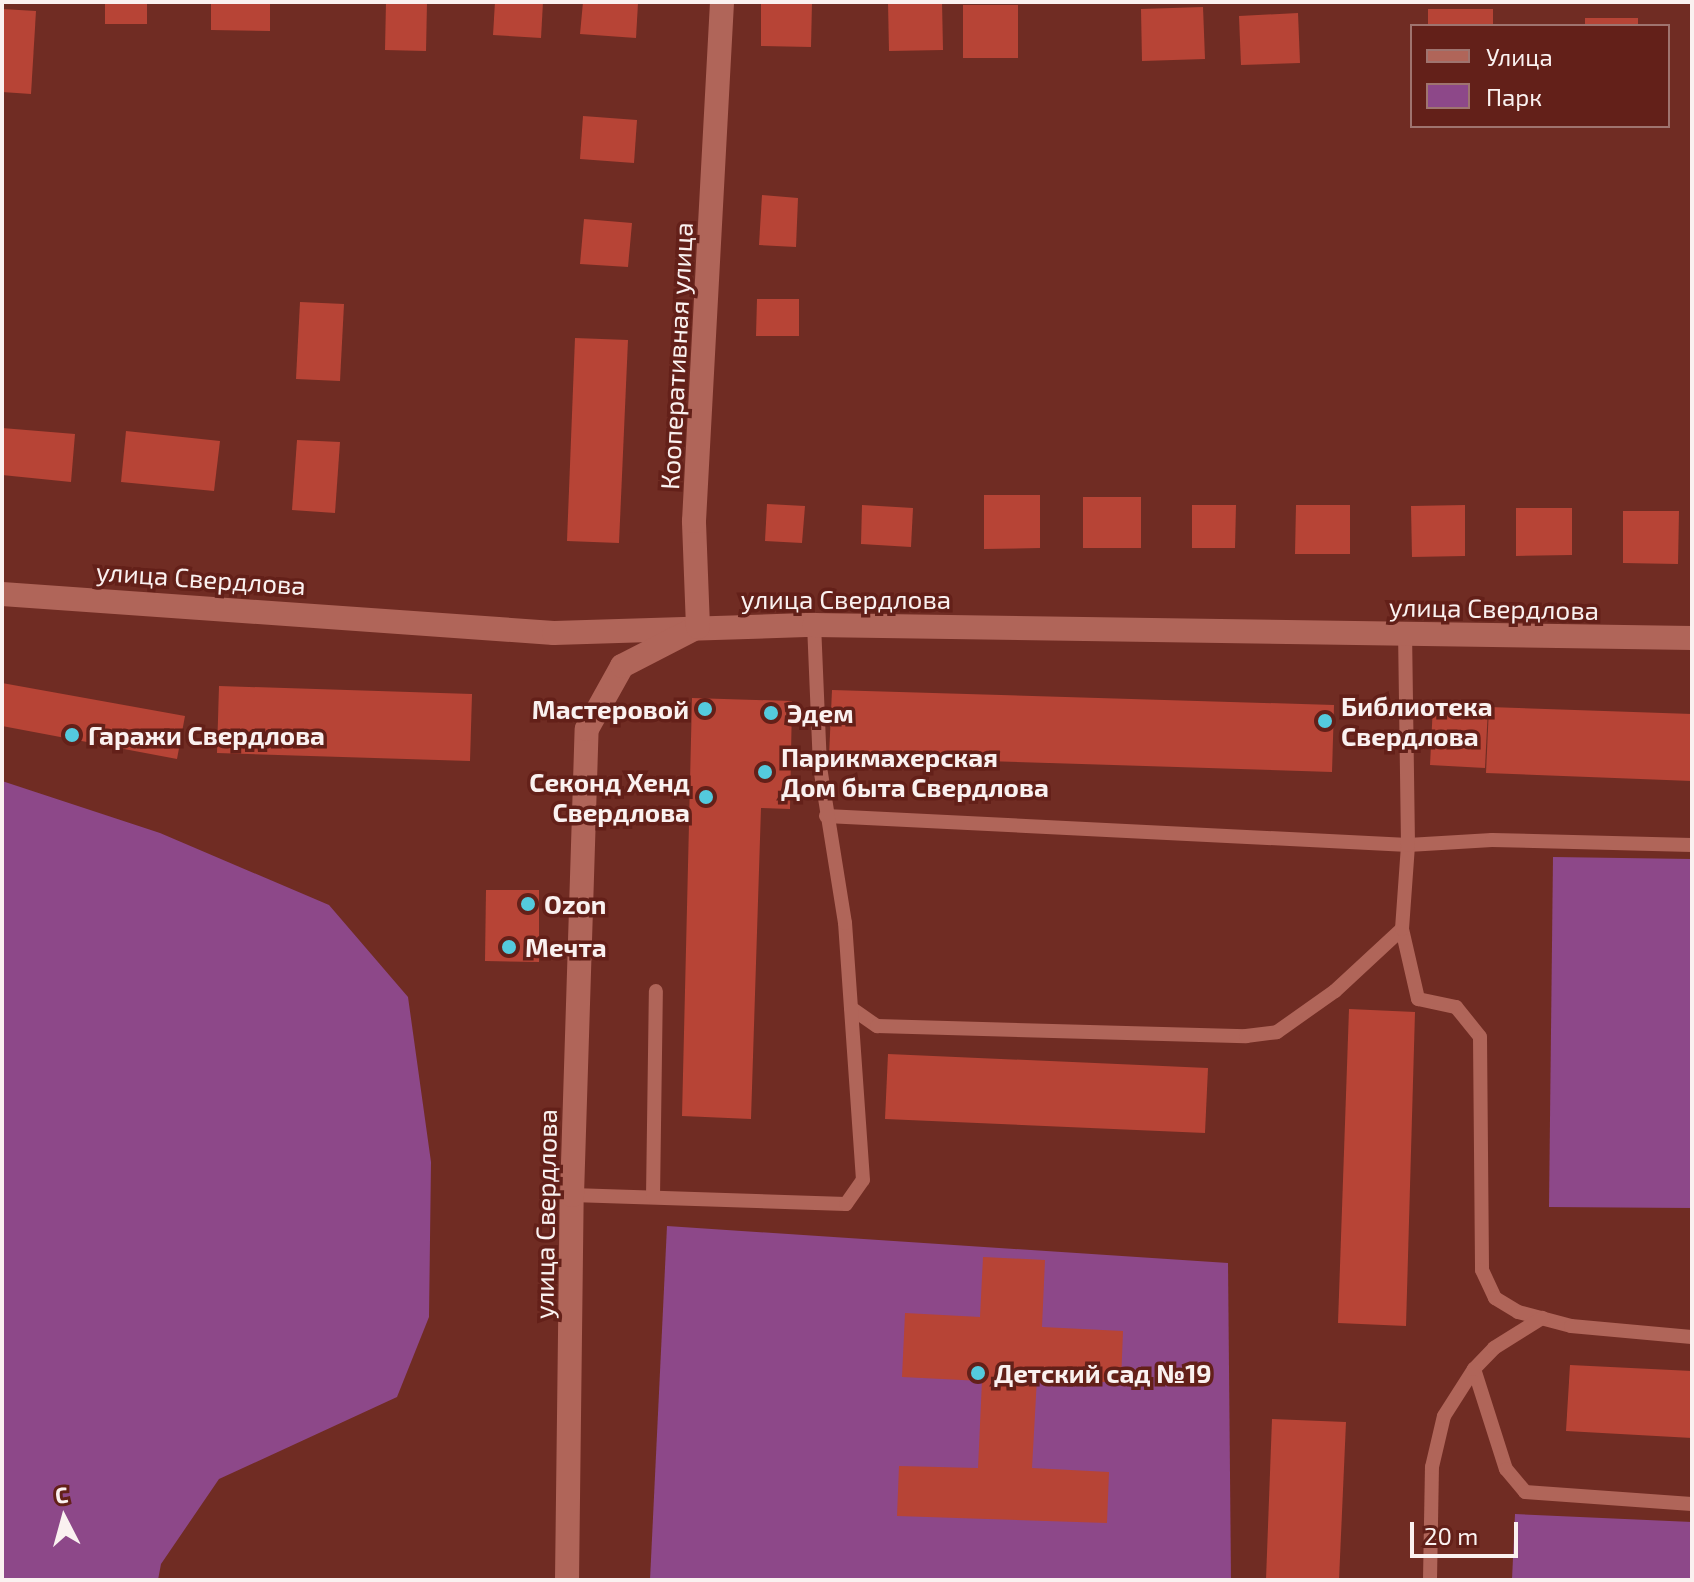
<!DOCTYPE html>
<html>
<head>
<meta charset="utf-8">
<style>
  body { margin:0 }
  #map { position:relative; width:1694px; height:1582px; overflow:hidden; background:#702c23; font-family:"Exo 2",sans-serif }
  div>[style] { position:absolute }
  [style*='--x'] { left:calc(var(--x)*1px); top:calc(var(--y)*1px); width:calc(var(--w)*1px); rotate:calc(var(--a)*1deg) }
  .green>* { inset:0; background:#8d4889 }
  .building>* { inset:0; background:#b74436 }
  .lane>* { height:14px; margin:-7px; padding:0 7px; transform-origin:7px; border-radius:7px; background:#b06559 }
  .street>* { height:24px; margin:-12px; padding:0 12px; transform-origin:12px; border-radius:12px; background:#b06559 }
  .dots>* { width:22px; height:22px; translate:-50% -50%; box-sizing:border-box; border:4px solid #632019; border-radius:50% }
  span { translate:-50% -50%; white-space:nowrap; text-align:center; line-height:1.15; -webkit-text-stroke:7px #632019; paint-order:stroke }
  .street-label { font-size:26px; color:#faf1f0 }
  .poi-label { font-size:26px; color:#faf1f0; font-weight:700 }
  .left { translate:0 -50%; text-align:left }
  .right { translate:-100% -50%; text-align:right }
  .frame { position:absolute; inset:0; border:4px solid #faf1f0; pointer-events:none }
  .legend { position:absolute; left:1410px; top:24px; width:260px; height:104px; box-sizing:border-box; background:#632019; border:2px solid #9f746f; margin:0; padding:10px 14px; list-style:none; font-size:24px; color:#faf1f0 }
  .legend li { display:flex; align-items:center; gap:16px; height:40px }
  .legend b { width:40px; border:2px solid #9f746f }
  .north { position:absolute; left:24px; top:1478px; width:80px; height:80px; -webkit-text-stroke:6px #632019; paint-order:stroke; rotate:354deg; font-size:22px; font-weight:700; line-height:32px; text-align:center; color:#faf1f0 }
  .north::after { content:''; display:block; margin:auto; width:28px; height:36px; background:#faf1f0; clip-path:polygon(50% 0,100% 100%,50% 72%,0 100%) }
  .scale { position:absolute; left:1410px; top:1522px; width:108px; height:36px; box-sizing:border-box; border:4px solid #faf1f0; border-top:0; padding-left:10px; font-size:24px; line-height:28px; white-space:nowrap; color:#faf1f0; -webkit-text-stroke:6px #632019; paint-order:stroke }
</style>
</head>
<body>
<div id="map">
  <div class="green">
    <div style="clip-path:polygon(2px 781px,160px 833px,329px 905px,408px 997px,431px 1162px,429px 1317px,397px 1397px,219px 1479px,161px 1564px,158px 1580px,2px 1580px)"></div>
    <div style="clip-path:polygon(1553px 857px,1692px 859px,1692px 1208px,1549px 1207px)"></div>
    <div style="clip-path:polygon(667px 1226px,1228px 1263px,1231px 1580px,650px 1580px)"></div>
    <div style="clip-path:polygon(1515px 1514px,1692px 1522px,1692px 1580px,1512px 1580px)"></div>
  </div>
  <div class="building">
    <div style="clip-path:polygon(105px 2px,147px 2px,147px 24px,105px 24px)"></div>
    <div style="clip-path:polygon(211px 2px,270px 2px,270px 31px,211px 30px)"></div>
    <div style="clip-path:polygon(386px 2px,427px 2px,426px 51px,385px 50px)"></div>
    <div style="clip-path:polygon(495px 2px,543px 2px,541px 38px,493px 35px)"></div>
    <div style="clip-path:polygon(583px 2px,638px 3px,636px 38px,580px 34px)"></div>
    <div style="clip-path:polygon(761px 2px,812px 2px,811px 47px,761px 46px)"></div>
    <div style="clip-path:polygon(888px 2px,942px 2px,943px 50px,889px 51px)"></div>
    <div style="clip-path:polygon(963px 5px,1018px 5px,1018px 58px,963px 58px)"></div>
    <div style="clip-path:polygon(1203px 7px,1205px 59px,1142px 61px,1141px 9px)"></div>
    <div style="clip-path:polygon(2px 9px,36px 11px,31px 94px,2px 92px)"></div>
    <div style="clip-path:polygon(1428px 9px,1493px 9px,1493px 26px,1428px 26px)"></div>
    <div style="clip-path:polygon(1298px 13px,1300px 63px,1241px 65px,1239px 16px)"></div>
    <div style="clip-path:polygon(1585px 18px,1638px 18px,1638px 26px,1585px 26px)"></div>
    <div style="clip-path:polygon(583px 116px,637px 120px,634px 163px,580px 159px)"></div>
    <div style="clip-path:polygon(762px 195px,798px 198px,796px 247px,759px 245px)"></div>
    <div style="clip-path:polygon(584px 219px,632px 223px,628px 267px,580px 264px)"></div>
    <div style="clip-path:polygon(757px 299px,799px 299px,799px 336px,756px 336px)"></div>
    <div style="clip-path:polygon(300px 302px,344px 304px,340px 381px,296px 379px)"></div>
    <div style="clip-path:polygon(575px 338px,628px 340px,619px 543px,567px 541px)"></div>
    <div style="clip-path:polygon(2px 428px,75px 434px,71px 482px,2px 475px)"></div>
    <div style="clip-path:polygon(126px 431px,220px 441px,214px 491px,121px 482px)"></div>
    <div style="clip-path:polygon(297px 440px,340px 442px,335px 513px,292px 510px)"></div>
    <div style="clip-path:polygon(984px 495px,1040px 495px,1040px 548px,984px 549px)"></div>
    <div style="clip-path:polygon(1083px 497px,1141px 497px,1141px 548px,1083px 548px)"></div>
    <div style="clip-path:polygon(767px 504px,805px 506px,802px 543px,765px 541px)"></div>
    <div style="clip-path:polygon(862px 505px,913px 508px,911px 547px,861px 544px)"></div>
    <div style="clip-path:polygon(1192px 505px,1236px 505px,1235px 548px,1192px 548px)"></div>
    <div style="clip-path:polygon(1296px 505px,1350px 505px,1350px 554px,1295px 554px)"></div>
    <div style="clip-path:polygon(1465px 505px,1465px 556px,1412px 557px,1411px 506px)"></div>
    <div style="clip-path:polygon(1516px 508px,1572px 508px,1572px 555px,1516px 556px)"></div>
    <div style="clip-path:polygon(1623px 511px,1679px 511px,1678px 564px,1623px 563px)"></div>
    <div style="clip-path:polygon(2px 683px,185px 716px,177px 759px,2px 726px)"></div>
    <div style="clip-path:polygon(219px 686px,472px 694px,470px 761px,217px 753px)"></div>
    <div style="clip-path:polygon(832px 690px,1334px 705px,1332px 772px,829px 756px)"></div>
    <div style="clip-path:polygon(692px 698px,792px 701px,790px 809px,761px 808px,751px 1119px,682px 1116px)"></div>
    <div style="clip-path:polygon(1433px 705px,1488px 708px,1485px 768px,1430px 765px)"></div>
    <div style="clip-path:polygon(1489px 707px,1692px 714px,1692px 781px,1486px 773px)"></div>
    <div style="clip-path:polygon(486px 890px,539px 890px,539px 962px,485px 961px)"></div>
    <div style="clip-path:polygon(1349px 1009px,1415px 1012px,1406px 1326px,1338px 1323px)"></div>
    <div style="clip-path:polygon(888px 1054px,1208px 1068px,1205px 1133px,885px 1119px)"></div>
    <div style="clip-path:polygon(983px 1257px,1045px 1260px,1042px 1327px,1123px 1331px,1121px 1383px,1037px 1378px,1032px 1468px,1109px 1472px,1107px 1523px,897px 1516px,899px 1466px,978px 1468px,982px 1381px,902px 1377px,905px 1313px,980px 1317px)"></div>
    <div style="clip-path:polygon(1570px 1365px,1692px 1371px,1692px 1438px,1566px 1431px)"></div>
    <div style="clip-path:polygon(1272px 1419px,1346px 1422px,1339px 1580px,1266px 1580px)"></div>
  </div>
  <div class="lane">
    <div style="--x:826;--y:816;--w:583;--a:2.85"></div>
    <div style="--x:1408;--y:845;--w:84;--a:-3.4"></div>
    <div style="--x:1492;--y:840;--w:200;--a:1.4"></div>
    <div style="--x:1402;--y:929;--w:72;--a:77.1"></div>
    <div style="--x:1418;--y:999;--w:39;--a:12"></div>
    <div style="--x:1456;--y:1007;--w:38;--a:51"></div>
    <div style="--x:1480;--y:1037;--w:233;--a:89.5"></div>
    <div style="--x:1482;--y:1270;--w:31;--a:65"></div>
    <div style="--x:1495;--y:1298;--w:27;--a:31"></div>
    <div style="--x:1518;--y:1312;--w:55;--a:14.8"></div>
    <div style="--x:1571;--y:1326;--w:121;--a:5.2"></div>
    <div style="--x:851;--y:1008;--w:32;--a:35"></div>
    <div style="--x:877;--y:1026;--w:369;--a:1.6"></div>
    <div style="--x:1246;--y:1036;--w:31;--a:-7"></div>
    <div style="--x:1277;--y:1032;--w:71;--a:-35.3"></div>
    <div style="--x:1335;--y:991;--w:91;--a:-42.8"></div>
    <div style="--x:1402;--y:929;--w:84;--a:-85.9"></div>
    <div style="--x:1408;--y:845;--w:210;--a:-90.8"></div>
    <div style="--x:572;--y:1195;--w:274;--a:1.9"></div>
    <div style="--x:846;--y:1204;--w:29;--a:-55"></div>
    <div style="--x:863;--y:1180;--w:258;--a:-94"></div>
    <div style="--x:845;--y:923;--w:158;--a:-99.1"></div>
    <div style="--x:820;--y:767;--w:142;--a:-92.4"></div>
    <div style="--x:653;--y:1197;--w:206;--a:-89.2"></div>
    <div style="--x:1474;--y:1369;--w:105;--a:72.3"></div>
    <div style="--x:1506;--y:1469;--w:30;--a:50"></div>
    <div style="--x:1525;--y:1492;--w:167;--a:4.1"></div>
    <div style="--x:1430;--y:1580;--w:113;--a:-89"></div>
    <div style="--x:1432;--y:1467;--w:52;--a:-76.8"></div>
    <div style="--x:1444;--y:1416;--w:56;--a:-57.4"></div>
    <div style="--x:1474;--y:1369;--w:29;--a:-46"></div>
    <div style="--x:1494;--y:1348;--w:57;--a:-32"></div>
  </div>
  <div class="street">
    <div style="--x:2;--y:594;--w:553;--a:4.04"></div>
    <div style="--x:554;--y:633;--w:260;--a:-1.8"></div>
    <div style="--x:814;--y:625;--w:878;--a:0.85"></div>
    <div style="--x:567;--y:1580;--w:385;--a:-89.3"></div>
    <div style="--x:572;--y:1195;--w:466;--a:-88.2"></div>
    <div style="--x:587;--y:729;--w:72;--a:-60.9"></div>
    <div style="--x:622;--y:666;--w:85;--a:-27.2"></div>
    <div style="--x:698;--y:627;--w:106;--a:-92.2"></div>
    <div style="--x:694;--y:521;--w:520;--a:-86.91"></div>
  </div>
  <div class="dots">
    <div style="left:705px;top:709px;background:#54cadd"></div>
    <div style="left:771px;top:713px;background:#54cadd"></div>
    <div style="left:1325px;top:721px;background:#54cadd"></div>
    <div style="left:72px;top:735px;background:#54cadd"></div>
    <div style="left:765px;top:772px;background:#54cadd"></div>
    <div style="left:706px;top:797px;background:#54cadd"></div>
    <div style="left:528px;top:904px;background:#54cadd"></div>
    <div style="left:509px;top:947px;background:#54cadd"></div>
    <div style="left:978px;top:1373px;background:#54cadd"></div>
  </div>
  <div class="street-label">
    <span style="left:676px;top:356px;rotate:-87deg">Кооперативная улица</span>
    <span style="left:201px;top:578px;rotate:4deg">улица Свердлова</span>
    <span style="left:846px;top:599px">улица Свердлова</span>
    <span style="left:1494px;top:608px;rotate:1deg">улица Свердлова</span>
    <span style="left:545px;top:1214px;rotate:-89deg">улица Свердлова</span>
  </div>
  <div class="poi-label">
    <span class="left" style="left:1341px;top:721px">Библиотека<br>Свердлова</span>
    <span class="right" style="left:689px;top:709px">Мастеровой</span>
    <span class="left" style="left:787px;top:713px">Эдем</span>
    <span class="left" style="left:88px;top:735px">Гаражи Свердлова</span>
    <span class="left" style="left:781px;top:772px">Парикмахерская<br>Дом быта Свердлова</span>
    <span class="right" style="left:690px;top:797px">Секонд Хенд<br>Свердлова</span>
    <span class="left" style="left:544px;top:904px">Ozon</span>
    <span class="left" style="left:525px;top:947px">Мечта</span>
    <span class="left" style="left:994px;top:1373px">Детский сад №19</span>
  </div>
  <div class="frame"></div>
  <ul class="legend">
  <li><b style="height:10px;background:#b06559"></b>Улица</li>
  <li><b style="height:22px;background:#8d4889"></b>Парк</li>
  </ul>
  <div class="north">С</div>
  <div class="scale">20 m</div>
</div>
</body>
</html>
